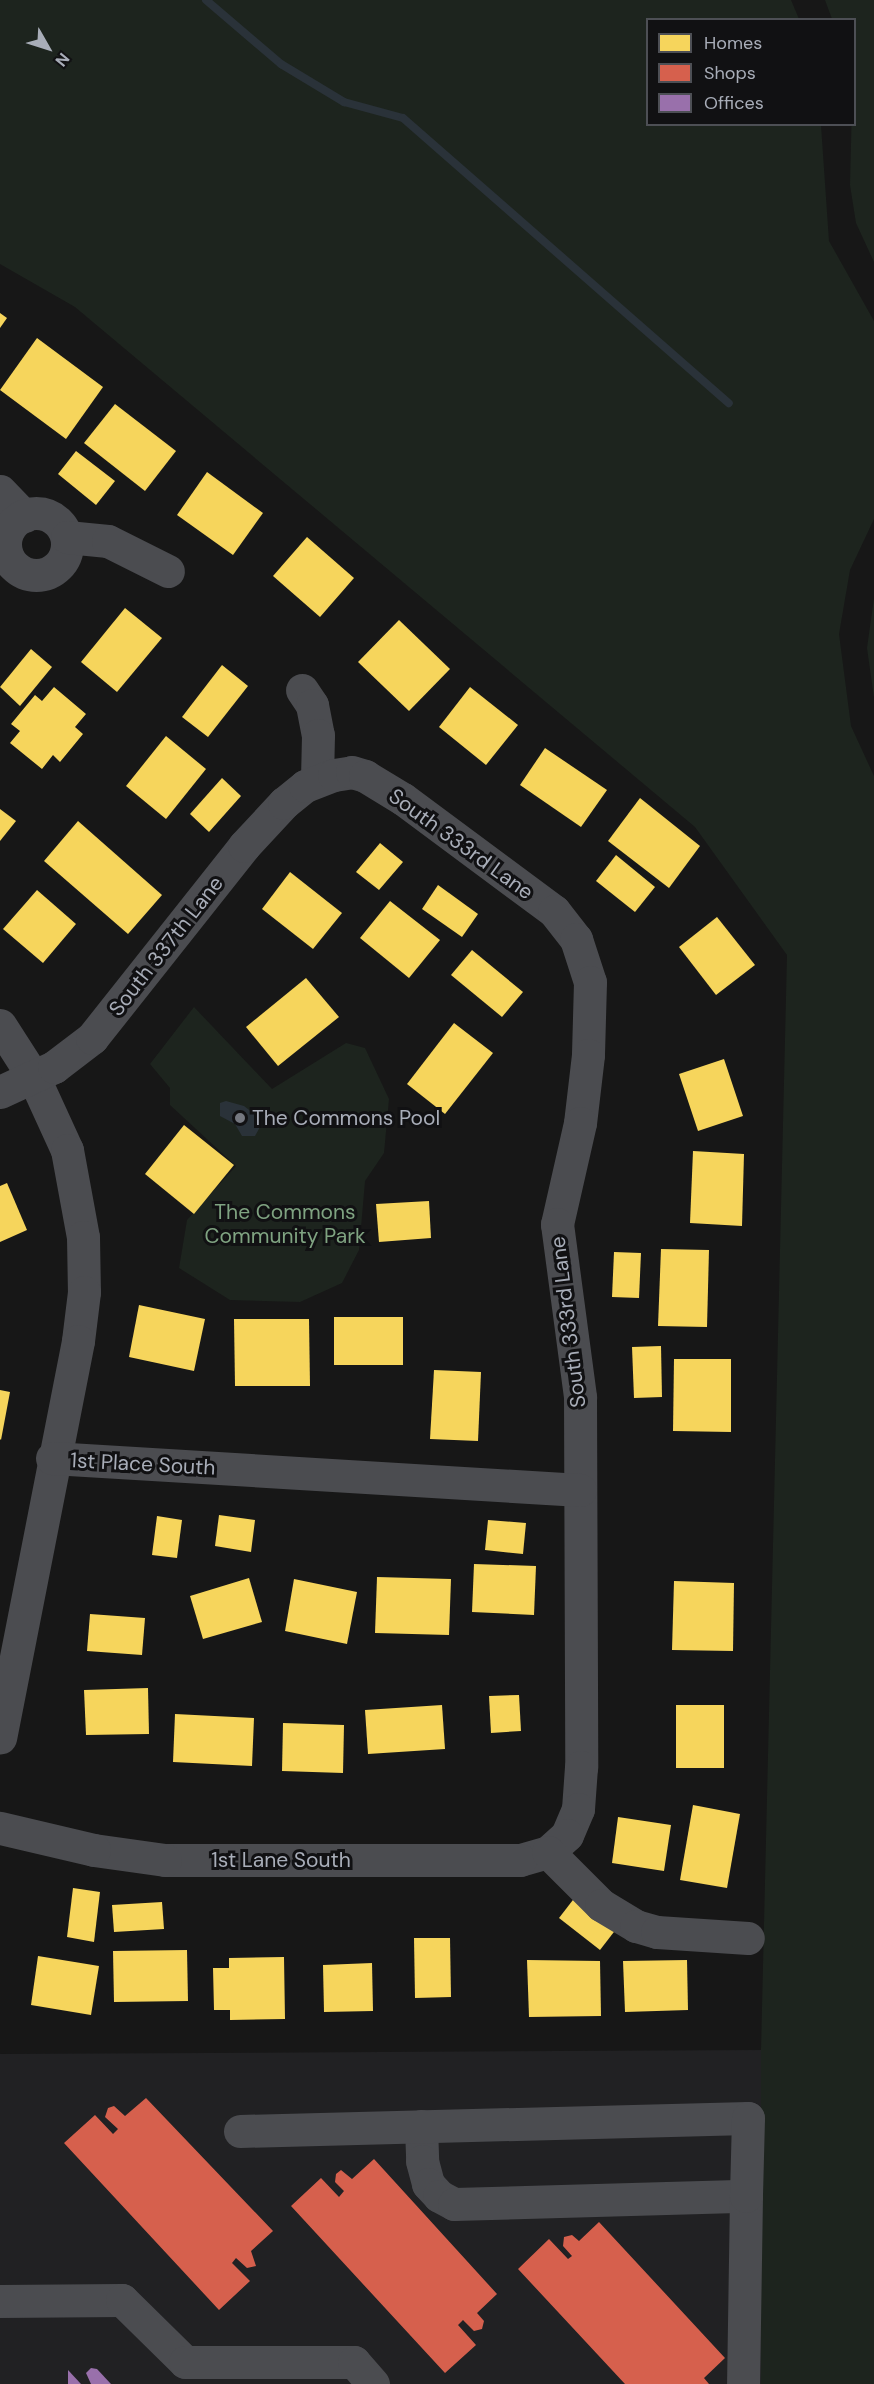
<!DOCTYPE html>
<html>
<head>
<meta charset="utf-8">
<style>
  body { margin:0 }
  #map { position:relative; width:874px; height:2384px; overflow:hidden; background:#171717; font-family:"DM Sans",sans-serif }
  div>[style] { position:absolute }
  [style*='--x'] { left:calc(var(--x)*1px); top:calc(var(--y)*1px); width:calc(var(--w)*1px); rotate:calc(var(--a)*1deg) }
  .built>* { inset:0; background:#212123 }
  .green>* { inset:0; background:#1d241e }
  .water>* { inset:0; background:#2a3239 }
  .homes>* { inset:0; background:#f6d55c }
  .shops>* { inset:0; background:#d6604d }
  .offices>* { inset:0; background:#9970ab }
  .stream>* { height:8px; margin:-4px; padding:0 4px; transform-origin:4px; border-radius:4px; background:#2a3239 }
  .minor>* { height:33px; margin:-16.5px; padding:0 16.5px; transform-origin:16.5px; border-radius:16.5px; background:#4b4c50 }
  .minor>.ring { margin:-16.5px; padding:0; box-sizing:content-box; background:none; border:33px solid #4b4c50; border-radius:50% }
  .dots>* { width:16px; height:16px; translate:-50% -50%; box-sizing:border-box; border:3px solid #111113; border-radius:50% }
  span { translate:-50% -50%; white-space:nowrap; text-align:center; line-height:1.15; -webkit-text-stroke:6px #111113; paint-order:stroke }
  .street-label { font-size:21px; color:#a8adb8 }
  .poi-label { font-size:21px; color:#a8adb8 }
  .left { translate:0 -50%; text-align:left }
  .park-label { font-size:21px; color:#7fa381 }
  .legend { position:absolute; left:646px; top:18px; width:210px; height:108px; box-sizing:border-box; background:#111113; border:2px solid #4d4f55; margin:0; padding:8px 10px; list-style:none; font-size:18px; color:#a8adb8 }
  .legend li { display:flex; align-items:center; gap:12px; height:30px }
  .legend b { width:30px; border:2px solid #4d4f55 }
  .north { position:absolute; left:18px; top:18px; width:60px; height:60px; -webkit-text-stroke:4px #111113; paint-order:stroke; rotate:129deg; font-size:16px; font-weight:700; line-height:24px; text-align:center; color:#a8adb8 }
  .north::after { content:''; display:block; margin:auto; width:21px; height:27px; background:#a8adb8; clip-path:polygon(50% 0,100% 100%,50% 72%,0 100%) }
</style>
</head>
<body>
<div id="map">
  <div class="built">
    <div style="clip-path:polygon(761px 2050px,761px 2384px,0 2384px,0 2054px)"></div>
  </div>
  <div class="green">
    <div style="clip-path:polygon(0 0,791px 0,799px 19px,648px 20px,648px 124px,821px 125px,829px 241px,874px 321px,874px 519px,850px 570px,839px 634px,851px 726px,874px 776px,874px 2384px,761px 2384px,761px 2050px,787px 955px,695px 827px,75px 307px,0 264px)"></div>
    <div style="clip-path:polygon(825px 0,874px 0,874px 262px,856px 223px,850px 185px,854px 20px,832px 19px)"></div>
    <div style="clip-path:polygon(874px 598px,874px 698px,867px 648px)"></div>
    <div style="clip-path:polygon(194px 1007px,272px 1089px,346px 1043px,365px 1048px,389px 1099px,384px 1153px,365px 1181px,359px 1250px,342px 1283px,300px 1302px,230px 1300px,179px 1268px,187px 1220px,236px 1166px,170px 1105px,170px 1088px,150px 1064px)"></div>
  </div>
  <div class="water">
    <div style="clip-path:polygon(226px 1101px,244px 1106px,257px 1116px,260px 1127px,255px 1136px,242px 1136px,235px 1124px,220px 1116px,220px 1103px)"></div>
  </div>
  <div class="homes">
    <div style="clip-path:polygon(0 313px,7px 318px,0 328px)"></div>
    <div style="clip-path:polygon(37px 338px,103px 387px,66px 439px,0 390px)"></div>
    <div style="clip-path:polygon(115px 404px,176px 451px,145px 491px,84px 443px)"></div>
    <div style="clip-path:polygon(76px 451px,115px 481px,96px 505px,58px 474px)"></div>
    <div style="clip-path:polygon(207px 472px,263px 513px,233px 555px,177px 515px)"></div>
    <div style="clip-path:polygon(307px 537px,354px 578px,320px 617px,273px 576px)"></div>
    <div style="clip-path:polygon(125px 608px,162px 638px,117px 692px,81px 662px)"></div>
    <div style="clip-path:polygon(399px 620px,450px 669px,409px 711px,358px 662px)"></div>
    <div style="clip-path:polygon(31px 649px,52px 667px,20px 706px,0 687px)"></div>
    <div style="clip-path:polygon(222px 665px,248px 686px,208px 737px,182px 717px)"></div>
    <div style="clip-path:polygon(54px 687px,86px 714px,75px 727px,83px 734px,60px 762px,53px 755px,42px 769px,10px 743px,20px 731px,11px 724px,35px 695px,42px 701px)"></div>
    <div style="clip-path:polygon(470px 687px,518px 725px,486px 765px,439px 727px)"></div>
    <div style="clip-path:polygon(166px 736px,206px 769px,166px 819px,126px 786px)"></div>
    <div style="clip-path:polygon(545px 748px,607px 790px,581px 827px,520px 785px)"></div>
    <div style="clip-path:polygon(222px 778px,241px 796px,209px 832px,190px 814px)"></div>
    <div style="clip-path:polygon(640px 798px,700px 846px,669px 888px,608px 841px)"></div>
    <div style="clip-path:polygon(0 809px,16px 821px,0 841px)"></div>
    <div style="clip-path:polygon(78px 821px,162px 895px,128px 934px,44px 861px)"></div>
    <div style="clip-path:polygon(380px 843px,403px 862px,379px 890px,356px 872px)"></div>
    <div style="clip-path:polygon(616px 855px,655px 887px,635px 912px,596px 881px)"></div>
    <div style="clip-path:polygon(290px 872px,342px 913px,313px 949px,262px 909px)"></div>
    <div style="clip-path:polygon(438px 885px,478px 914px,462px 937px,422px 909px)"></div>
    <div style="clip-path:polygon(37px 890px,76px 924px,43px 963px,3px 929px)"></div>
    <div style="clip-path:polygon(390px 901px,440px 940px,409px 978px,360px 938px)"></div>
    <div style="clip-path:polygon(717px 917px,755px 965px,716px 995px,679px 947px)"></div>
    <div style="clip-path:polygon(472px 950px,523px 992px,502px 1017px,451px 975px)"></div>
    <div style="clip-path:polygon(306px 978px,339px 1017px,278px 1066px,246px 1027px)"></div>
    <div style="clip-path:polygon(454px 1023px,493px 1053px,445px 1114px,407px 1084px)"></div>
    <div style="clip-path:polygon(724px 1059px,743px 1116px,698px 1131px,679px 1074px)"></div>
    <div style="clip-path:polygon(184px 1125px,234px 1165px,194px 1214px,145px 1174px)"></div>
    <div style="clip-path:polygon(693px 1151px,744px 1154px,742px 1226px,690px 1223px)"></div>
    <div style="clip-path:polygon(7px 1183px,27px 1230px,0 1242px,0 1186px)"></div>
    <div style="clip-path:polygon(429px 1201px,431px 1238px,379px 1242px,376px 1204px)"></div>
    <div style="clip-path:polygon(661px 1249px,709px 1250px,707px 1327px,658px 1326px)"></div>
    <div style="clip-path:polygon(614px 1252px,641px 1253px,639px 1298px,612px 1297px)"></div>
    <div style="clip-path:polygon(139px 1305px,205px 1319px,194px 1371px,129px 1357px)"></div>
    <div style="clip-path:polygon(334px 1317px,403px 1317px,403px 1365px,334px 1365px)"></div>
    <div style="clip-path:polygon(234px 1319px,309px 1319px,310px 1386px,235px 1386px)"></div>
    <div style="clip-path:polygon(661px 1346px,662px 1397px,634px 1398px,632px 1347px)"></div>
    <div style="clip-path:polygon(674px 1359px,731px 1359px,731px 1432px,673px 1431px)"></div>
    <div style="clip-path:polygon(434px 1370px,481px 1372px,478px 1441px,430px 1439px)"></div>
    <div style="clip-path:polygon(0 1390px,10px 1392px,1px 1440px,0 1439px)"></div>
    <div style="clip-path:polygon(219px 1515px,255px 1520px,251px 1552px,215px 1546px)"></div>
    <div style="clip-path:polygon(157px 1516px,182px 1520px,177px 1558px,152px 1555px)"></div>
    <div style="clip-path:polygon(488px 1520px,526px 1523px,523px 1554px,485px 1550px)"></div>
    <div style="clip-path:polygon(474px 1564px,536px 1566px,534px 1615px,472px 1612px)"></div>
    <div style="clip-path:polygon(377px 1577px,451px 1579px,449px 1635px,375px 1633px)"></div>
    <div style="clip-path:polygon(249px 1578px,262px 1622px,203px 1639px,190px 1596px)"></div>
    <div style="clip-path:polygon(294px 1579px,357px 1592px,347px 1644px,285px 1631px)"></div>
    <div style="clip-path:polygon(674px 1581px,734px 1583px,733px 1651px,672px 1650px)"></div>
    <div style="clip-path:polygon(90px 1614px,145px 1618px,142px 1655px,87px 1651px)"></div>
    <div style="clip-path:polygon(148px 1688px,149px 1734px,86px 1735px,84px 1690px)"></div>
    <div style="clip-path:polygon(519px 1695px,521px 1731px,491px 1733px,489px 1696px)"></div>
    <div style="clip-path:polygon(442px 1705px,445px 1749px,368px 1754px,365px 1710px)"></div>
    <div style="clip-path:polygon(676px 1705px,724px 1705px,724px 1768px,676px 1768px)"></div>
    <div style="clip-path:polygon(175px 1714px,254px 1718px,252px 1766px,173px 1762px)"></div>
    <div style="clip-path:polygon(283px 1723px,344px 1725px,343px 1773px,282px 1771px)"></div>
    <div style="clip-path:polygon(693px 1805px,740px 1814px,727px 1888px,680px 1880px)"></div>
    <div style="clip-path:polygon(618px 1817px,671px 1825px,664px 1871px,612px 1863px)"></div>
    <div style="clip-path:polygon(73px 1888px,100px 1892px,94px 1942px,67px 1937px)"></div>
    <div style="clip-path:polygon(576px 1896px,617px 1928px,600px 1950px,559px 1918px)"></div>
    <div style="clip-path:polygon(162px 1902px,164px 1929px,114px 1932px,112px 1905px)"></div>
    <div style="clip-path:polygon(414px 1938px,450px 1938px,451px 1997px,415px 1998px)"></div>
    <div style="clip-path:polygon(187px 1950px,188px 2001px,114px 2002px,113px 1951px)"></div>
    <div style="clip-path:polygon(38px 1956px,99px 1966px,91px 2015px,31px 2005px)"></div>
    <div style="clip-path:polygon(284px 1957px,285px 2019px,230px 2020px,230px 2010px,214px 2010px,213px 1968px,229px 1968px,229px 1958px)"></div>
    <div style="clip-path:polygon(527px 1960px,600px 1961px,601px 2016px,529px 2017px)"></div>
    <div style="clip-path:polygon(687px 1960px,688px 2010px,625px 2012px,623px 1961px)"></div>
    <div style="clip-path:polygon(372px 1963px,373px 2011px,324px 2012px,323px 1965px)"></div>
  </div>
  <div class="shops">
    <div style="clip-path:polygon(146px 2098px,273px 2231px,251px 2251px,256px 2266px,247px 2268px,236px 2258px,232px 2263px,250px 2281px,219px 2310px,64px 2143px,95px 2115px,113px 2134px,118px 2129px,105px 2117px,108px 2108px,114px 2106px,125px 2116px)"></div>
    <div style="clip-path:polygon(374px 2159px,497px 2294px,477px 2313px,484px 2321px,482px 2329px,474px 2331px,463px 2320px,458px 2325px,476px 2345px,445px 2373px,291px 2206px,321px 2178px,339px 2197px,344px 2191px,335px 2182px,336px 2174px,341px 2170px,352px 2179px)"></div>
    <div style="clip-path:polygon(599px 2222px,725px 2358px,704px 2378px,709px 2384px,625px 2384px,518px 2269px,549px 2239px,568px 2259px,572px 2256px,563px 2246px,564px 2237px,572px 2235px,579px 2241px)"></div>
  </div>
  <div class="offices">
    <div style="clip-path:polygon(91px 2368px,97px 2369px,111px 2384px,91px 2384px,86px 2373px)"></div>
    <div style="clip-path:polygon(68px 2370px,81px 2384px,68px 2384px)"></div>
  </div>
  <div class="stream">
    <div style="--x:206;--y:0;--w:99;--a:40.5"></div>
    <div style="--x:281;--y:64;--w:74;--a:31.1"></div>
    <div style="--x:344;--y:102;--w:61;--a:15.2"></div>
    <div style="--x:403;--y:118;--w:433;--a:41.2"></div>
  </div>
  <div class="minor">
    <div style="--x:0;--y:491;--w:35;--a:46"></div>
    <div class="ring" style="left:5px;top:513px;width:29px;height:29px"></div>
    <div style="--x:67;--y:537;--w:41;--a:5.6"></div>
    <div style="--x:108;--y:541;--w:67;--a:26.6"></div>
    <div style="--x:302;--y:690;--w:18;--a:56"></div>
    <div style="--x:312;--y:705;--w:31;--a:79"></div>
    <div style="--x:318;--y:735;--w:45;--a:91.3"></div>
    <div style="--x:0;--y:1025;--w:63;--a:57.3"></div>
    <div style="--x:34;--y:1078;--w:79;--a:65.4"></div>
    <div style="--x:67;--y:1150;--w:88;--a:79.6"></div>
    <div style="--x:83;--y:1237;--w:55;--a:89"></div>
    <div style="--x:84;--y:1292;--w:49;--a:97"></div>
    <div style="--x:78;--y:1341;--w:404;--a:101.1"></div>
    <div style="--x:0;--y:1092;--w:60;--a:-24.8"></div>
    <div style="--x:54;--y:1067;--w:48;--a:-37.3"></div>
    <div style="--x:92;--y:1038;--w:245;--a:-51.6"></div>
    <div style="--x:244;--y:846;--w:59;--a:-47.1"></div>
    <div style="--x:284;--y:803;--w:27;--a:-39"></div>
    <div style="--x:305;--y:786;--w:31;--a:-21"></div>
    <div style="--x:334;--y:775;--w:18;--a:-9"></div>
    <div style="--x:352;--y:772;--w:14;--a:17"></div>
    <div style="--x:365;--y:776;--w:44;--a:31.2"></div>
    <div style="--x:403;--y:799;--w:188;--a:36.6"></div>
    <div style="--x:554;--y:911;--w:36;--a:52"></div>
    <div style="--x:576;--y:939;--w:45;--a:72"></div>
    <div style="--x:590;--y:982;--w:73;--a:91.6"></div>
    <div style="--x:588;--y:1055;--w:68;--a:96.7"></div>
    <div style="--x:580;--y:1123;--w:104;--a:102.8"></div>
    <div style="--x:557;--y:1224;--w:175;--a:82.4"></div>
    <div style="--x:580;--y:1397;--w:370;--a:89.8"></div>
    <div style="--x:581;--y:1767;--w:42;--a:94.1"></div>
    <div style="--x:578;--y:1809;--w:28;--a:113"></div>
    <div style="--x:567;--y:1835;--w:25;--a:138"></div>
    <div style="--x:548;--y:1852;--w:29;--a:164"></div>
    <div style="--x:520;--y:1860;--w:355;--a:180"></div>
    <div style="--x:165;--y:1860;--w:72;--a:-172"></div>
    <div style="--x:94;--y:1850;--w:97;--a:-166.8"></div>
    <div style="--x:52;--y:1458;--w:529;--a:3.47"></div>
    <div style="--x:548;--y:1852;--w:75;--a:45"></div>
    <div style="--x:601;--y:1905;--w:41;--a:31"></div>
    <div style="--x:636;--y:1926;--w:22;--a:16"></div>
    <div style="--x:657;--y:1932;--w:91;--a:3.8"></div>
    <div style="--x:421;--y:2126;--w:35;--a:88"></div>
    <div style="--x:422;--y:2161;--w:24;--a:75"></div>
    <div style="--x:428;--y:2184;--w:16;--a:47"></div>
    <div style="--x:439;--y:2196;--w:17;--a:28"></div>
    <div style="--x:454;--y:2204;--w:292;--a:-1.6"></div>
    <div style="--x:746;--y:2196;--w:188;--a:90.9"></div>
    <div style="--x:240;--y:2131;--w:508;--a:-1.47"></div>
    <div style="--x:748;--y:2118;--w:78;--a:91.5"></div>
    <div style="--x:0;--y:2301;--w:122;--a:-0.5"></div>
    <div style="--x:122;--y:2300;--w:88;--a:44.5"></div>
    <div style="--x:185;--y:2362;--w:169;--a:0"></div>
    <div style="--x:354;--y:2362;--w:29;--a:49"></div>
  </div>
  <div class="dots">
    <div style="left:240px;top:1118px;background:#757880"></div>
  </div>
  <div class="street-label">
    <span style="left:461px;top:844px;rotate:36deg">South 333rd Lane</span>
    <span style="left:166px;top:946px;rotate:-52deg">South 337th Lane</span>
    <span style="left:568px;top:1322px;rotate:-97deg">South 333rd Lane</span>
    <span style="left:143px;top:1464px;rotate:3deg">1st Place South</span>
    <span style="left:281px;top:1860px">1st Lane South</span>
  </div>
  <div class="poi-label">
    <span class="left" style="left:252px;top:1118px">The Commons Pool</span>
  </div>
  <div class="park-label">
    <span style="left:285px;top:1224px">The Commons<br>Community Park</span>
  </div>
  <ul class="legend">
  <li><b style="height:16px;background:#f6d55c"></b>Homes</li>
  <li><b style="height:16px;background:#d6604d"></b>Shops</li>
  <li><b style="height:16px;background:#9970ab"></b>Offices</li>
  </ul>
  <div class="north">N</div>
</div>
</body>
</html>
